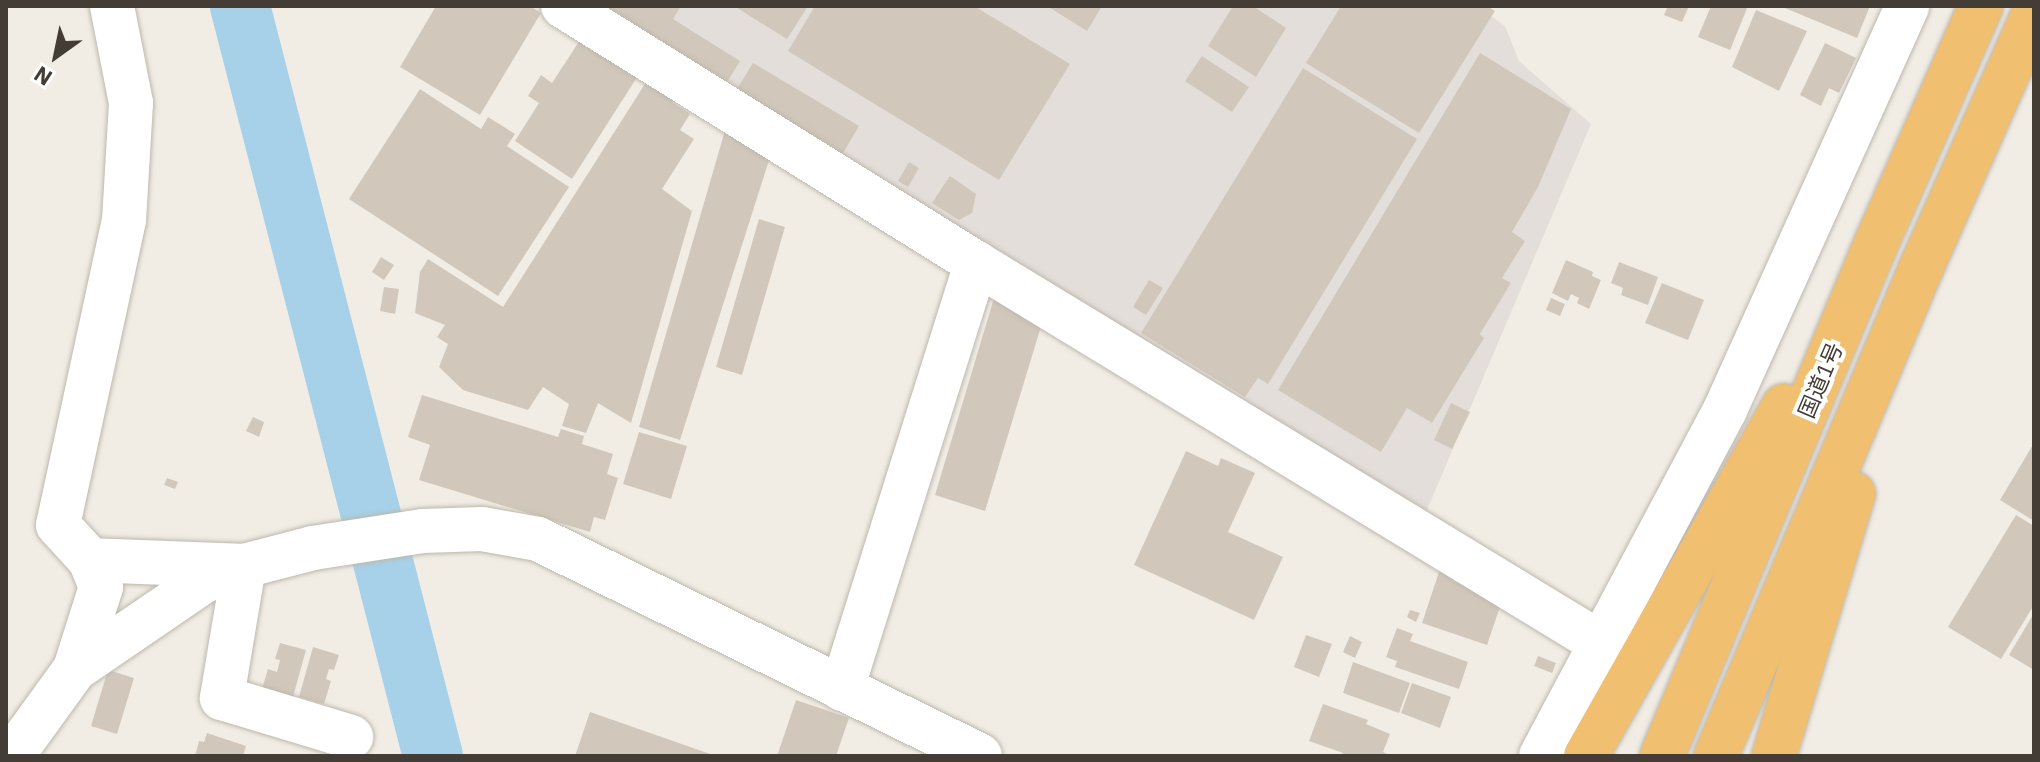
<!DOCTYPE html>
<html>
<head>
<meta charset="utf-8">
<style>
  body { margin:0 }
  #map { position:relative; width:2040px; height:762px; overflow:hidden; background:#f1ede5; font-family:"IBM Plex Sans","Noto Sans JP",sans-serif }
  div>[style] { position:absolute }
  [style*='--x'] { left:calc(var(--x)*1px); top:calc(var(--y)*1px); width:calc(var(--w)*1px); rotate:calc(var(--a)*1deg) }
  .industrial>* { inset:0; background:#e3deda }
  .river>* { height:60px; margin:-30px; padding:0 30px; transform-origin:30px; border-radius:30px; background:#a6d1e9 }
  .building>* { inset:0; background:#d1c8bb }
  .roads { filter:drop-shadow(0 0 2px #beb7ac) drop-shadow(0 0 2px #beb7ac) }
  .minor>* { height:44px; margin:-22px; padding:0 22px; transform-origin:22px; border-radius:22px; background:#fff }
  .highway>* { height:44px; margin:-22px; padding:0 22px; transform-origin:22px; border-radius:22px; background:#f1bf70 }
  span { translate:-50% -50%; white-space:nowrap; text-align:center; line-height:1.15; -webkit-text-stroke:8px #fff; paint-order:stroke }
  .street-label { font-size:22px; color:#433d35 }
  .frame { position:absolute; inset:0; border:8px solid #433d35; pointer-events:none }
  .north { position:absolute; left:16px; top:16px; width:80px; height:80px; -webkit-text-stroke:6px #fff; paint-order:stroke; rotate:213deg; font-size:22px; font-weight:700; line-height:32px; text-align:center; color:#433d35 }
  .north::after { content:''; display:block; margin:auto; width:28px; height:36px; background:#433d35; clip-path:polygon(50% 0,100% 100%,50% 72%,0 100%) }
</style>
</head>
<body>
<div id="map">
  <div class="industrial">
    <div style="clip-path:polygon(578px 6px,1477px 6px,1505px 26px,1519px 61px,1591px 124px,1421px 524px)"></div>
  </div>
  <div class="river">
    <div style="--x:240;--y:6;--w:774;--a:75.57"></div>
  </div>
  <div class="building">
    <div style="clip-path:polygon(436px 6px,530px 6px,541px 13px,480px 115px,400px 67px)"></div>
    <div style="clip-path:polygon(601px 6px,681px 6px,673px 19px,740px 61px,722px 90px)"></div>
    <div style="clip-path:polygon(734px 6px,808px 6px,787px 39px)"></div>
    <div style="clip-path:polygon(815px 6px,974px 6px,1070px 64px,999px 180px,788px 51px)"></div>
    <div style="clip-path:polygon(1047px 6px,1102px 6px,1087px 31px)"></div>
    <div style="clip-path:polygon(1233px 6px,1253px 6px,1286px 28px,1256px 77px,1208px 46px)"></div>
    <div style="clip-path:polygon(1341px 6px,1487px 6px,1495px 11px,1419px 133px,1306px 63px)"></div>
    <div style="clip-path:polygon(1668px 6px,1689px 6px,1682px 22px,1664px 15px)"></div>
    <div style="clip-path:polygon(1711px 6px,1748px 6px,1730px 50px,1698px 37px)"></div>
    <div style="clip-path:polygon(1780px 6px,1870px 6px,1857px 38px)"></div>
    <div style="clip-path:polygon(1756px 10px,1807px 31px,1779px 91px,1732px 67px)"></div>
    <div style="clip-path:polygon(584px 34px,641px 71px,572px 179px,515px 141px,539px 103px,528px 96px,541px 75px,552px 83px)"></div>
    <div style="clip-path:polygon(1825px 43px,1856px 58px,1839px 93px,1829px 88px,1821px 106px,1800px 95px)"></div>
    <div style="clip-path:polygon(1480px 53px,1571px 109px,1538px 187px,1512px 232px,1525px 241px,1502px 278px,1511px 283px,1480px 334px,1484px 338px,1432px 423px,1407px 408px,1381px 452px,1278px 390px)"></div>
    <div style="clip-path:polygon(1202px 56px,1249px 87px,1232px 112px,1185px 81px)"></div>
    <div style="clip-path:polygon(753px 63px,859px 126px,840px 158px,734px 94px)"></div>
    <div style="clip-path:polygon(1303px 68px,1417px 139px,1268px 384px,1258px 378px,1245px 397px,1141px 333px)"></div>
    <div style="clip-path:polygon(650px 76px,677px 94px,672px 102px,690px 114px,680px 130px,694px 139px,662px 189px,692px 211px,631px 423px,598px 403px,586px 433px,562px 426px,569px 404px,543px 387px,528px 410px,463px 390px,439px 367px,448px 344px,437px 337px,445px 325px,415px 313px,420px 272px,428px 259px,503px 307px)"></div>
    <div style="clip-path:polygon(420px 89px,481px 129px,488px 117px,515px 134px,507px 146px,569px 187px,498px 296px,349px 199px)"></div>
    <div style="clip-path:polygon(726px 127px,771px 154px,680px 440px,639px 427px)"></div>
    <div style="clip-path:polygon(909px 162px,919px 168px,908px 187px,898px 181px)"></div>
    <div style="clip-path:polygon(950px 176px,976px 194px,972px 213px,959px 220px,932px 203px)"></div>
    <div style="clip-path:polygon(759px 219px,785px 227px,742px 375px,716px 367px)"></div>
    <div style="clip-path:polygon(381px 257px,394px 265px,384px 280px,372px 272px)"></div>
    <div style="clip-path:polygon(1566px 260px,1593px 272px,1592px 276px,1601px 280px,1589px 309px,1577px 303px,1579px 298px,1571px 294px,1568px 301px,1552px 293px)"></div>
    <div style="clip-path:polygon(1619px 262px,1658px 277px,1648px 305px,1621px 295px,1623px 288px,1611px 283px)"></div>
    <div style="clip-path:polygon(1149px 280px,1163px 288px,1146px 315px,1133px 307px)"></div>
    <div style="clip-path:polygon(1662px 283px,1704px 300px,1688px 340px,1645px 323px)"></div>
    <div style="clip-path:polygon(384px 287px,399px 289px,395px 314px,380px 311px)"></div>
    <div style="clip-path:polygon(994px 298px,1045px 313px,985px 511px,935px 495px)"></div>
    <div style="clip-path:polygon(1551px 298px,1565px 304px,1560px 316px,1546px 310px)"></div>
    <div style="clip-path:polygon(422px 395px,558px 437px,561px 429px,584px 436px,582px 444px,613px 454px,607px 474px,618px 478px,605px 520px,594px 517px,590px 532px,419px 480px,430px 445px,408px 437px)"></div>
    <div style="clip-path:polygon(1451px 403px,1470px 412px,1452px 449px,1434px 440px)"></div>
    <div style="clip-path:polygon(253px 417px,264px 422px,259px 437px,246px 431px)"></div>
    <div style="clip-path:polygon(639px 432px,687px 446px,671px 499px,623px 484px)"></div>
    <div style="clip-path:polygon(2034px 443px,2034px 521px,2000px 500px)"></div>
    <div style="clip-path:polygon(1186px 451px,1218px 466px,1221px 458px,1255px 473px,1228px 532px,1283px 557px,1254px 620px,1134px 565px)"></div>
    <div style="clip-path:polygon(167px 478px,178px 482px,175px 489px,164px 485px)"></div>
    <div style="clip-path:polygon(2016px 515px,2034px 526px,2034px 605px,2001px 659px,1948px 627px)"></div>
    <div style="clip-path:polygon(1442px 563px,1457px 568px,1453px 581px,1503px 598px,1487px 645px,1422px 623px)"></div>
    <div style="clip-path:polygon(1410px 610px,1420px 613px,1416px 622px,1407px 617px)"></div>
    <div style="clip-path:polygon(2034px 613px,2034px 670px,2009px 655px)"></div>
    <div style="clip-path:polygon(1397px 628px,1413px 634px,1410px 641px,1468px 662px,1459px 689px,1395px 667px,1397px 661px,1386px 657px)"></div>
    <div style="clip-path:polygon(1306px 635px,1332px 644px,1319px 677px,1294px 667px)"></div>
    <div style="clip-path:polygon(1350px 636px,1362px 642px,1355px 658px,1343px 652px)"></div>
    <div style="clip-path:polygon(280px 643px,306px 650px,293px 697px,262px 689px,268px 669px,277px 672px,280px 660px,275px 659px)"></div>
    <div style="clip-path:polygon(313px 647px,339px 655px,334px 670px,329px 669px,326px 679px,331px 681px,324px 704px,299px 697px)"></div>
    <div style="clip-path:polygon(1538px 656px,1556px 663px,1552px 673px,1534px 666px)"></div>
    <div style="clip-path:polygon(1353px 662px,1410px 683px,1399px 713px,1343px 693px)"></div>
    <div style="clip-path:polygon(108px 670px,134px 678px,117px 734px,91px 726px)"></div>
    <div style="clip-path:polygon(1412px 683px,1451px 697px,1440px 728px,1401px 713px)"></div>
    <div style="clip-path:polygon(796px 700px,849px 718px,836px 756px,777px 756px)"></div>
    <div style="clip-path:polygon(1323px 704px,1368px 720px,1366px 724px,1390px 734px,1383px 752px,1392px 756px,1341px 756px,1343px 753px,1309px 741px)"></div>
    <div style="clip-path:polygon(590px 712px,716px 756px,575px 756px)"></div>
    <div style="clip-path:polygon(207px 733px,246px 746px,243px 756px,195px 756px,199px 741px,204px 742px)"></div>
  </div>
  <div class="roads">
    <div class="minor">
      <div style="--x:112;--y:6;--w:99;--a:78.9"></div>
      <div style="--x:131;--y:103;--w:117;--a:93.4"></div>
      <div style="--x:124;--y:220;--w:312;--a:102.2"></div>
      <div style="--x:58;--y:525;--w:47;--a:47.6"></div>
      <div style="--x:90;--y:560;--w:154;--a:2.2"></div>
      <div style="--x:244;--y:566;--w:134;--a:99.5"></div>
      <div style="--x:222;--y:698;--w:135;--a:16.8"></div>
      <div style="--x:563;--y:6;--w:486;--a:31.9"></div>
      <div style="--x:976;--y:263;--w:733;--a:31.33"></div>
      <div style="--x:75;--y:669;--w:86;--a:-72.4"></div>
      <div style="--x:101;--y:587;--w:29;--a:-112"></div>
      <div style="--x:842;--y:689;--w:447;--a:-72.5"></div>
      <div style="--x:12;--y:756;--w:107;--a:-54.1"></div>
      <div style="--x:75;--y:669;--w:156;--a:-34.3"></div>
      <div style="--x:204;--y:581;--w:43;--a:-20.6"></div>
      <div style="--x:244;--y:566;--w:71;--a:-14.6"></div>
      <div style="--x:313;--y:548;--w:111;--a:-8.8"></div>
      <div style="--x:423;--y:531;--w:59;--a:-1.9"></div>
      <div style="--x:482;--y:529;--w:57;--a:10.1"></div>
      <div style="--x:538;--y:539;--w:492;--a:26.1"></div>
      <div style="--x:1541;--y:756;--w:392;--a:-62"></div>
      <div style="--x:1725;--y:410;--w:443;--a:-65.7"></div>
    </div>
    <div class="highway">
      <div style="--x:1586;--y:756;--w:402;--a:-60.5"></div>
      <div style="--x:1662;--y:756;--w:555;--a:-67.32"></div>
      <div style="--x:1876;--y:244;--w:260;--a:-66.2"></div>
      <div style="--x:1716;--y:756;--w:532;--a:-67.2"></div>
      <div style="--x:1922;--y:266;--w:277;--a:-66.1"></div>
      <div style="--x:1774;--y:756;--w:274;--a:-73.2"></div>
    </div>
  </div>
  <div class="street-label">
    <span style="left:1820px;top:380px;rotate:-67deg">国道1号</span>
  </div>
  <div class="frame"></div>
  <div class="north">N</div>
</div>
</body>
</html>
